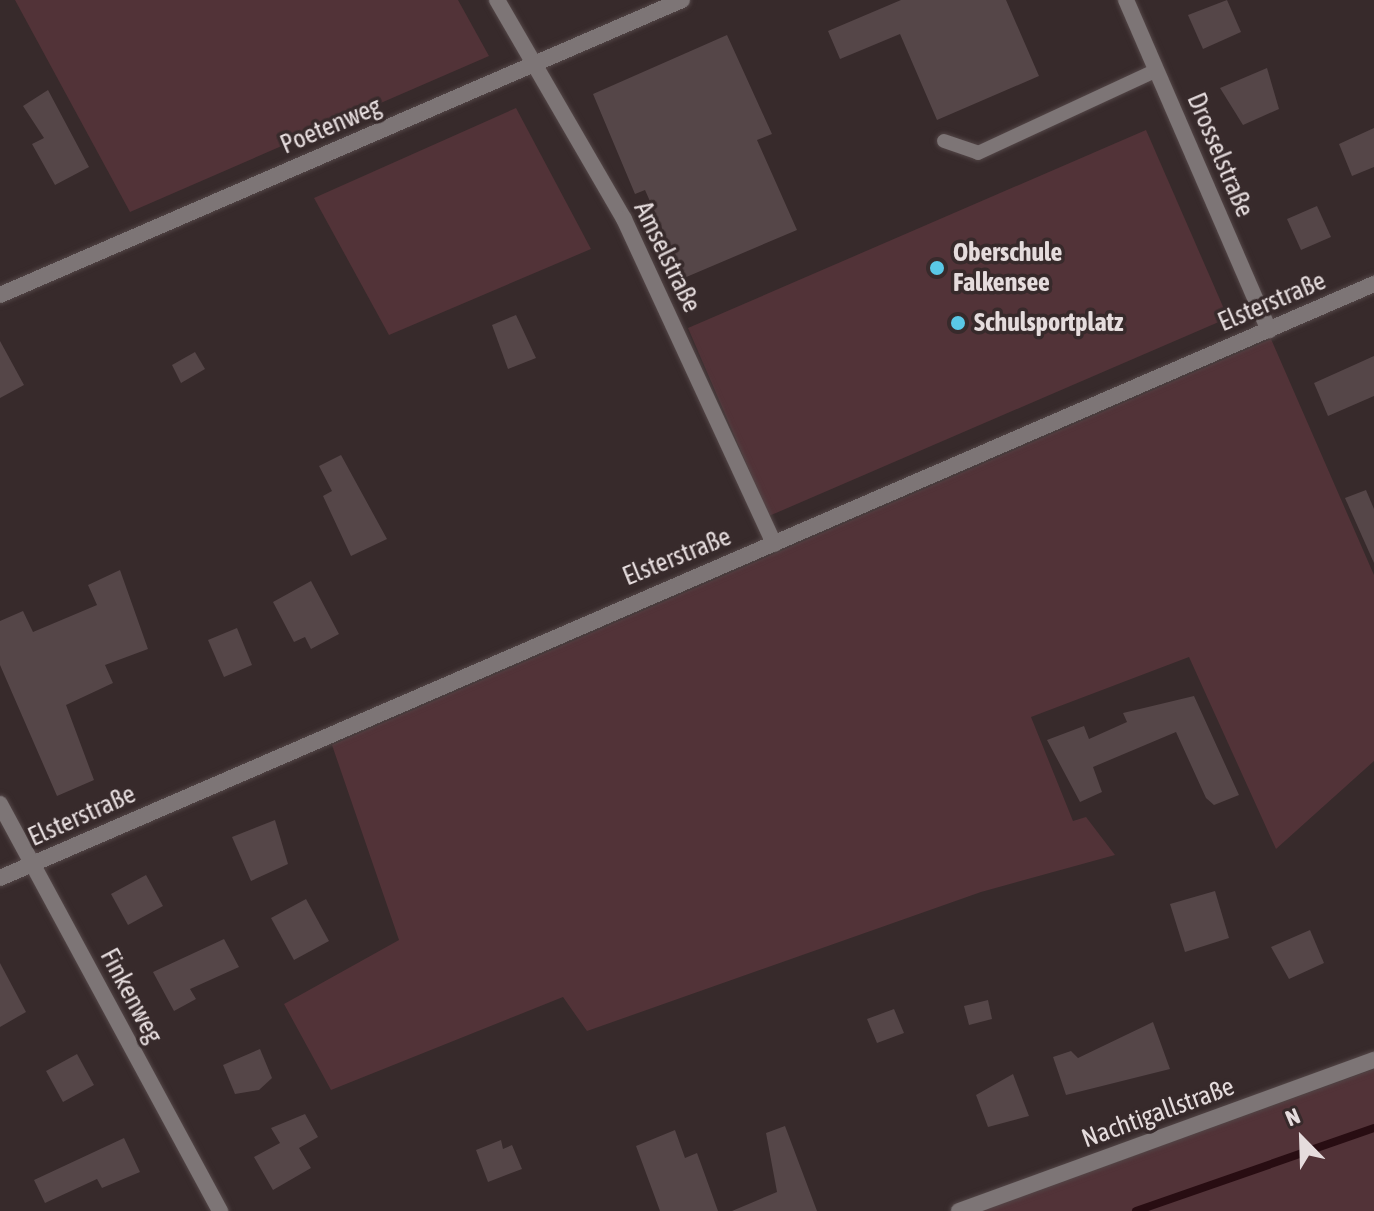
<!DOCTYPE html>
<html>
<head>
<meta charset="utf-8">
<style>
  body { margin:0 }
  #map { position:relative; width:1374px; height:1211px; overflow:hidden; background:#372a2b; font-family:"Asap Condensed",sans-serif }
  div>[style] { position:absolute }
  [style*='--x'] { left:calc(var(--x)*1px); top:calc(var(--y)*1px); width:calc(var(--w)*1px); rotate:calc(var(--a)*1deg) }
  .green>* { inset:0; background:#523338 }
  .stream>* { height:8px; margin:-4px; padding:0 4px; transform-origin:4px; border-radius:4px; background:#280d12 }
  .building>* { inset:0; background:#554648 }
  .roads { filter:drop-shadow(0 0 2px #534647) drop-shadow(0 0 2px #534647) }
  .lane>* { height:14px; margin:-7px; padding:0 7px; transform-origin:7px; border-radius:7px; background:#7d7576 }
  .street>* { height:16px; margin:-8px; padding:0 8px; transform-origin:8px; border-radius:8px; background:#7d7576 }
  .dots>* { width:22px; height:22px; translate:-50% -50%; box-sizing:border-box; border:4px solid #372a2b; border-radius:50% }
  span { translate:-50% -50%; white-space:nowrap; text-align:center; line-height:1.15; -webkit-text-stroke:7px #372a2b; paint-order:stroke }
  .street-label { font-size:26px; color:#e5dcdd }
  .poi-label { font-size:26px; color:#e5dcdd; font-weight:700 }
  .left { translate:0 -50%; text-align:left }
  .north { position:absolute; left:1262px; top:1099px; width:80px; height:80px; -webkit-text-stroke:6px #372a2b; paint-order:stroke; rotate:337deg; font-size:22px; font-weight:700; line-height:32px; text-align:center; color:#e5dcdd }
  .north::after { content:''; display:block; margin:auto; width:28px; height:36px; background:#e5dcdd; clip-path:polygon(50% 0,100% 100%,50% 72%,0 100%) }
</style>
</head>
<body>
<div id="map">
  <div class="green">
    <div style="clip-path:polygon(15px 0,458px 0,489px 56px,130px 212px)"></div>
    <div style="clip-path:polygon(516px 108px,591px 249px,389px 335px,314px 198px)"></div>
    <div style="clip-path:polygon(1146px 130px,1228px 318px,769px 516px,688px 328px)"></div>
    <div style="clip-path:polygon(1271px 339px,1374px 575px,1374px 761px,1276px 849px,1189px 657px,1031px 717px,1073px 821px,1086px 817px,1115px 855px,981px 892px,587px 1031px,563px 997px,331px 1090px,284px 1004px,399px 940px,332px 745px)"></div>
    <div style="clip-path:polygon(1374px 1069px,1374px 1211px,979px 1211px)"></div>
  </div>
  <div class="stream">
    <div style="--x:1136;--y:1211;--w:252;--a:-19.2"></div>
  </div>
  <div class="building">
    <div style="clip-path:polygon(901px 0,1006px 0,1039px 76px,937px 120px,900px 34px,840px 59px,828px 31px)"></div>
    <div style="clip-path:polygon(1227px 0,1241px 32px,1203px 49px,1188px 15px)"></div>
    <div style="clip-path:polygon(727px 35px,772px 134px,757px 140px,797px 230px,684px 278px,645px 190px,635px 194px,593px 94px)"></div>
    <div style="clip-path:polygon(1267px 68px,1279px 109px,1243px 125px,1220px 88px)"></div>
    <div style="clip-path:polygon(48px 90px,89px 167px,55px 185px,32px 144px,44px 138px,23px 106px)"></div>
    <div style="clip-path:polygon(1374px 128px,1374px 167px,1352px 176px,1339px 144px)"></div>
    <div style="clip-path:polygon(1317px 206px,1331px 237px,1301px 250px,1287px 219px)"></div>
    <div style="clip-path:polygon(516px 315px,536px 358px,508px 369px,492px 325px)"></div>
    <div style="clip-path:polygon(0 341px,24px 385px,0 398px)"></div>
    <div style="clip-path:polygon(195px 352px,205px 369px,181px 383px,172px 365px)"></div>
    <div style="clip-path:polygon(1374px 356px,1374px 396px,1328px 416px,1314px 383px)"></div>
    <div style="clip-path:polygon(341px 455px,387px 539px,351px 556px,323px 496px,332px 491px,319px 466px)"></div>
    <div style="clip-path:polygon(1366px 490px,1374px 509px,1374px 563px,1345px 498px)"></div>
    <div style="clip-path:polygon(120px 570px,148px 649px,105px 665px,113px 683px,66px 705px,94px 780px,57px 796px,0 665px,0 621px,23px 611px,33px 632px,97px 605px,88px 585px)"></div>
    <div style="clip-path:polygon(311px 581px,339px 634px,311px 649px,305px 637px,294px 642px,273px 602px)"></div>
    <div style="clip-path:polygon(237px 628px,252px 665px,224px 677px,208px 640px)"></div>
    <div style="clip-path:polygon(1194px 696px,1239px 795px,1214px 805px,1206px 798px,1176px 732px,1093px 767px,1102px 792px,1080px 802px,1047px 740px,1084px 726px,1089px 739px,1127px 722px,1123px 713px)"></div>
    <div style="clip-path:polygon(275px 820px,288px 864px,251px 881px,232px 837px)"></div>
    <div style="clip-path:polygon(146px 875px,163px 906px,128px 925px,111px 894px)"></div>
    <div style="clip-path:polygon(1215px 891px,1229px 938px,1185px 952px,1170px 904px)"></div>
    <div style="clip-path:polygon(306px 899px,329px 941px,294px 960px,271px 918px)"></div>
    <div style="clip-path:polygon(1310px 930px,1324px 963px,1289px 979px,1271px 947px)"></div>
    <div style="clip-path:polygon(224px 939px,239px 967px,190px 989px,196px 999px,174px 1011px,153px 972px)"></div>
    <div style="clip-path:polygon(0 963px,26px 1012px,0 1027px)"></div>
    <div style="clip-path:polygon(988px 1000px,992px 1019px,969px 1025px,964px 1006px)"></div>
    <div style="clip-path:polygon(894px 1009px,904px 1033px,877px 1043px,867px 1019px)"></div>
    <div style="clip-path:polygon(1153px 1022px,1170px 1069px,1066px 1095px,1053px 1057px,1071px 1051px,1078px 1058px)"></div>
    <div style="clip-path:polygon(260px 1049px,272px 1078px,259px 1090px,235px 1094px,223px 1065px)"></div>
    <div style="clip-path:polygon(77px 1054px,94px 1085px,63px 1102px,46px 1071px)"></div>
    <div style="clip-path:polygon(1013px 1074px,1029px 1116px,988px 1127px,976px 1095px)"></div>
    <div style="clip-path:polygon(305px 1114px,318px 1137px,299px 1148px,311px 1168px,273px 1190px,254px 1157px,280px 1143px,271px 1128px)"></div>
    <div style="clip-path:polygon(785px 1126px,817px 1211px,732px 1211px,777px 1192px,766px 1133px)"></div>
    <div style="clip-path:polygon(675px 1130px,685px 1158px,697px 1153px,718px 1211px,660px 1211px,636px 1146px)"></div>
    <div style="clip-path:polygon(124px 1138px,140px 1172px,102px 1188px,97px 1179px,45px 1203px,34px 1180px)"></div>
    <div style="clip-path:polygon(501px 1140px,503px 1149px,512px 1145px,522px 1169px,488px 1182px,476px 1150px)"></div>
  </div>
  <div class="roads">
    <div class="lane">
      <div style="--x:944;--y:141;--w:36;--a:19"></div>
      <div style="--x:978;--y:153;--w:197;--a:-24.9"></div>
    </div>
    <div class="street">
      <div style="--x:497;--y:0;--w:253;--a:59.9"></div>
      <div style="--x:624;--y:219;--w:358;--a:65.2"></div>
      <div style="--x:1126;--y:0;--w:360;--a:66.6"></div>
      <div style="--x:0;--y:295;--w:743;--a:-23.39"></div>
      <div style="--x:0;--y:804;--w:463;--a:61.6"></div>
      <div style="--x:0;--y:878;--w:1497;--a:-23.38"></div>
      <div style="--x:959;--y:1211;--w:442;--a:-20"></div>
    </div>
  </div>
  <div class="dots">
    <div style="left:937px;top:268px;background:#5ac8e6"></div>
    <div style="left:958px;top:323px;background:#5ac8e6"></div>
  </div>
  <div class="street-label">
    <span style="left:331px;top:126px;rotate:-23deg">Poetenweg</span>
    <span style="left:1220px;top:155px;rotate:67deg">Drosselstraße</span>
    <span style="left:667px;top:257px;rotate:64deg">Amselstraße</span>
    <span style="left:1272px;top:302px;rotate:-23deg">Elsterstraße</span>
    <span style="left:677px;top:557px;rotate:-22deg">Elsterstraße</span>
    <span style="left:82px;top:816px;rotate:-24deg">Elsterstraße</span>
    <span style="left:131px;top:996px;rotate:62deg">Finkenweg</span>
    <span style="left:1158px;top:1113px;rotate:-20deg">Nachtigallstraße</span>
  </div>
  <div class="poi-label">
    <span class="left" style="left:953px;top:268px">Oberschule<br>Falkensee</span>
    <span class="left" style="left:974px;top:323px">Schulsportplatz</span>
  </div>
  <div class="north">N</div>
</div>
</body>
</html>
